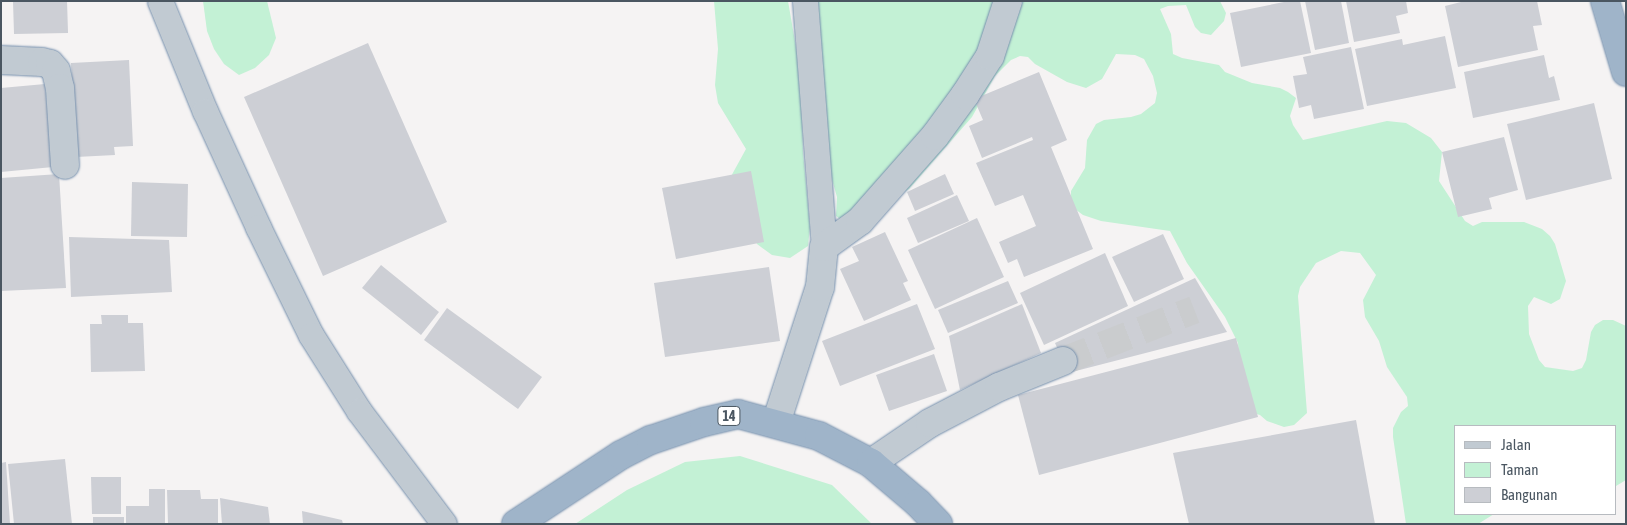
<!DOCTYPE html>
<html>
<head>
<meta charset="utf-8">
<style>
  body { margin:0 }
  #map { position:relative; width:1627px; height:525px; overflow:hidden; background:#f5f3f3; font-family:"Asap Condensed",sans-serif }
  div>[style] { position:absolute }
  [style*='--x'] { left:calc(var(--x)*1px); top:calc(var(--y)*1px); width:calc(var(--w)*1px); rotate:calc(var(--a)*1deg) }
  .green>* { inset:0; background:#c3f1d5 }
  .building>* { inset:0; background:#cdcfd5 }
  .minor-tunnel>* { height:28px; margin-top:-14px; transform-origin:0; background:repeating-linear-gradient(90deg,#caccce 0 28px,transparent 0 42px) }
  .roads { filter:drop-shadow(0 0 1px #7690ad) drop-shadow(0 0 1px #7690ad) }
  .service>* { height:25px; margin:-12.5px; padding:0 12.5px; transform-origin:12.5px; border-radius:12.5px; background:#c1cad2 }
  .minor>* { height:28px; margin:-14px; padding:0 14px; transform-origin:14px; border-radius:14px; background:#c1cad2 }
  .trunk>* { height:28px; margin:-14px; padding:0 14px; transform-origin:14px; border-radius:14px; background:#9fb4c9 }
  span { translate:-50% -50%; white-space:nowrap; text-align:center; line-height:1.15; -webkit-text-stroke:4.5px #fff; paint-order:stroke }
  .shield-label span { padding:1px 4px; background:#fff; border:1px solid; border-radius:4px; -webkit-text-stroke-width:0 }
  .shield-label { font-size:14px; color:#4a5661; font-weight:700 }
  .frame { position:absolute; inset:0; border:2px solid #4a5661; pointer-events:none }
  .legend { position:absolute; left:1454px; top:425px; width:162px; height:90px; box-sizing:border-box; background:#fff; border:1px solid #b7bbc0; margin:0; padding:6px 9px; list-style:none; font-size:15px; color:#4a5661 }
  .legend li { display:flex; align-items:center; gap:10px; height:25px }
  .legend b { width:25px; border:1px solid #b7bbc0 }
</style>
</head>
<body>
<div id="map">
  <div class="green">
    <div style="clip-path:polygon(203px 1px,267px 1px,276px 38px,269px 55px,255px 68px,239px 75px,224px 64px,214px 49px,207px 31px)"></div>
    <div style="clip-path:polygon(714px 1px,788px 1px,801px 76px,803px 152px,810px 227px,808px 246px,790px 258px,772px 255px,757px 244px,729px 180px,746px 149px,718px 103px,715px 85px,718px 49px)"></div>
    <div style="clip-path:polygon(815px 1px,1220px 1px,1226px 13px,1224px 21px,1211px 35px,1201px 33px,1195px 27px,1186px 5px,1168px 6px,1160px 9px,1171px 34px,1173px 54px,1182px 58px,1219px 65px,1225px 72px,1252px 83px,1280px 88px,1288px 92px,1296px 98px,1290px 116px,1293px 125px,1303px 140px,1387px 121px,1406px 123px,1431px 138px,1442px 152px,1439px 181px,1465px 221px,1473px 226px,1482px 222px,1524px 222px,1542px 229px,1550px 236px,1555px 244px,1566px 281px,1560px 299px,1551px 304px,1534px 297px,1528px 306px,1529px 334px,1539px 360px,1545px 367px,1573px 371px,1582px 368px,1586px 360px,1591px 332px,1595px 325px,1603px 320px,1613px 320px,1626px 326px,1626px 480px,1616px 486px,1616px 426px,1456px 426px,1456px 514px,1494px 514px,1478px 524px,1406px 524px,1393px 437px,1393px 428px,1401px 412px,1408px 406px,1407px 397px,1387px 367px,1379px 341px,1365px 317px,1363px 300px,1376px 275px,1360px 253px,1341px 251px,1316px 263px,1300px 287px,1298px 296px,1307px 413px,1294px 425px,1284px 427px,1267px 421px,1260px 415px,1242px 410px,1238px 343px,1225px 317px,1187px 263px,1170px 231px,1101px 221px,1083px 215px,1075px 209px,1071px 201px,1071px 191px,1085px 168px,1087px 140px,1096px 124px,1104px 120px,1131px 117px,1141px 114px,1155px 103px,1157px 93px,1153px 76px,1144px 59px,1135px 55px,1116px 54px,1102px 79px,1086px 88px,1067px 82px,1035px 64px,1028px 57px,1020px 56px,1011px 60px,995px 76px,972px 117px,909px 189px,901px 194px,843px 221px,836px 216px,837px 197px,827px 162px,827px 116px,821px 90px)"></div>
    <div style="clip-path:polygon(740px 456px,832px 485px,872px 524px,575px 524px,627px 490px,685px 462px)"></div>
  </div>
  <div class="building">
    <div style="clip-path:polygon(13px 1px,67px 1px,68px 33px,14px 34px)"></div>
    <div style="clip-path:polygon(1289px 1px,1300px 1px,1311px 53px,1241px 67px,1230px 13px)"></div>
    <div style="clip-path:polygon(1305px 1px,1341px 1px,1349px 43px,1315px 50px)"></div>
    <div style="clip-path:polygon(1346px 1px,1406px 1px,1408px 13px,1396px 16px,1400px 33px,1354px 42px)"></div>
    <div style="clip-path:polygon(1465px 1px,1537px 1px,1542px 25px,1533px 26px,1538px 50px,1458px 67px,1445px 6px)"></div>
    <div style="clip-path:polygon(1445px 36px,1456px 88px,1367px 106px,1355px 49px,1402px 39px,1403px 45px)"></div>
    <div style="clip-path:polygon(368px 43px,447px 222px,323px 276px,244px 97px)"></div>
    <div style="clip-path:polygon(1351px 47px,1364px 109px,1314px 119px,1311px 105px,1299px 108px,1293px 76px,1307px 74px,1303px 57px)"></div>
    <div style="clip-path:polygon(1544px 55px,1549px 78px,1554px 76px,1560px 100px,1473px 118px,1464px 72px)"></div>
    <div style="clip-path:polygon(129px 60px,133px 146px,114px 147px,115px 155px,76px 157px,71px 63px)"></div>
    <div style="clip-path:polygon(1039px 72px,1067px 140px,1051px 147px,1093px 249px,1024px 277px,1017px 259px,1008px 263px,999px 242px,1036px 226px,1023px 195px,995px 206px,976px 163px,1033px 140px,1032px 137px,982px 158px,969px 126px,983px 120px,974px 99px)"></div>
    <div style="clip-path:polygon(45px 84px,53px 167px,1px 172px,1px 88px)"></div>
    <div style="clip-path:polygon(1594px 103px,1612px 179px,1526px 200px,1507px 124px)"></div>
    <div style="clip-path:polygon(1504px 137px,1518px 190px,1489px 198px,1492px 209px,1458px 217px,1442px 152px)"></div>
    <div style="clip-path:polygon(751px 171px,764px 242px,676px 259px,662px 188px)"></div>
    <div style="clip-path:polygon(59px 174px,66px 288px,1px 291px,1px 178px)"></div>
    <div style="clip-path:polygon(945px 174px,954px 194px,915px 211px,907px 192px)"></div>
    <div style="clip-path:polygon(132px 182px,188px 184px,187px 237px,131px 236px)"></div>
    <div style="clip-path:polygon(957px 195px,969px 221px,918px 243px,907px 218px)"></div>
    <div style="clip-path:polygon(977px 218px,1004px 277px,935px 309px,908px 250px)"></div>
    <div style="clip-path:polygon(885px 232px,908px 281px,903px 283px,911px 300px,864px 321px,840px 269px,859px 261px,852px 247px)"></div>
    <div style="clip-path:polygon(1163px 234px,1184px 279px,1134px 302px,1112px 257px)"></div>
    <div style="clip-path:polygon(69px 237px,169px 240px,172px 292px,71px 297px)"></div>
    <div style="clip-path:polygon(1105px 253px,1128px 306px,1044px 345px,1020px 293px)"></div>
    <div style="clip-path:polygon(381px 265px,439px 312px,421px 335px,362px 288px)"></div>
    <div style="clip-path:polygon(769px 267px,780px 341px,665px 357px,654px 283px)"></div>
    <div style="clip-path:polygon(1195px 278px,1227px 332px,1068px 373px,1055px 343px)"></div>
    <div style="clip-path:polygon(1008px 281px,1018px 303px,948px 333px,938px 310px)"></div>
    <div style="clip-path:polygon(917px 304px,935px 349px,840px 386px,822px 341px)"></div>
    <div style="clip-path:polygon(1022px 304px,1041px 353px,960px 390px,949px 336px)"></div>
    <div style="clip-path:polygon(447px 308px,542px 377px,518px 409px,424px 340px)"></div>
    <div style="clip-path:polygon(101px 315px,128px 315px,128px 323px,143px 323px,145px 371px,91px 372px,90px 324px,102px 324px)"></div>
    <div style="clip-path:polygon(1236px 338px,1258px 417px,1039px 475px,1018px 395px)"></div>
    <div style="clip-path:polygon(934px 354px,947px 391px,889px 411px,876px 375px)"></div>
    <div style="clip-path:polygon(1356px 420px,1375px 524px,1189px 524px,1173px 453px)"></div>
    <div style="clip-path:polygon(65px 459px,72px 524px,14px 524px,8px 464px)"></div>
    <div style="clip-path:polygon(6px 462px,10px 524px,1px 524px,1px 463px)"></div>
    <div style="clip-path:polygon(91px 477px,121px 477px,121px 514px,92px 514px)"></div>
    <div style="clip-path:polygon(149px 489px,165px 489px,165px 524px,126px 524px,126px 506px,149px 506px)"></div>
    <div style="clip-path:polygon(167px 490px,200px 490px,201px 499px,218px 499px,218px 524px,168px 524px)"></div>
    <div style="clip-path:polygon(220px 498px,268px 507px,270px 524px,222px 524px)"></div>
    <div style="clip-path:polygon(302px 511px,342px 520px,343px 524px,303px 524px)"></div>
    <div style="clip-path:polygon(93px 517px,124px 517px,124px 524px,93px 524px)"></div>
  </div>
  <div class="minor-tunnel">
    <div style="--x:1063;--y:361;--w:141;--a:-21.3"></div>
  </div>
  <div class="roads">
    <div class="service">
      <div style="--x:160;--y:1;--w:119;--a:67.8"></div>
      <div style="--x:205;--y:111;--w:128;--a:65.4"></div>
      <div style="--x:258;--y:227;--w:120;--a:63.9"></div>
      <div style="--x:311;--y:335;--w:90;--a:57.7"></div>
      <div style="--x:359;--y:411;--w:141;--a:53"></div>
      <div style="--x:805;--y:1;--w:247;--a:85.6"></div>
    </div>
    <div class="minor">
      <div style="--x:1;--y:60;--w:41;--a:2.8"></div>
      <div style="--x:42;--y:62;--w:8;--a:14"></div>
      <div style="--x:50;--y:64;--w:9;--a:49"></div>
      <div style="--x:56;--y:71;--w:17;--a:77"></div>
      <div style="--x:60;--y:88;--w:77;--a:86.3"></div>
      <div style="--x:776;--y:423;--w:143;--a:-72.1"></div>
      <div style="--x:820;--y:287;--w:40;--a:-84.3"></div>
      <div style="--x:824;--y:247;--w:44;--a:-35.8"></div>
      <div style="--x:860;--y:221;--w:113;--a:-48.6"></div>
      <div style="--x:935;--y:136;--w:51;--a:-53.8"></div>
      <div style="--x:965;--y:95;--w:46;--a:-57.3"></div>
      <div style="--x:990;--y:56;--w:58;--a:-71.9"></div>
      <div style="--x:871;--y:463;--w:71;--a:-34.1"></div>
      <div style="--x:930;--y:423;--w:78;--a:-27.6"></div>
      <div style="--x:999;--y:387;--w:69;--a:-22.1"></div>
    </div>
    <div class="trunk">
      <div style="--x:1605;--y:1;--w:74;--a:73.5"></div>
      <div style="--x:516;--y:524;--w:126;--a:-33.3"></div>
      <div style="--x:621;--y:455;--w:34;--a:-27"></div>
      <div style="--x:651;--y:440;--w:56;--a:-18.8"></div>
      <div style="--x:704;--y:422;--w:35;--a:-13"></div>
      <div style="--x:738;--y:414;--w:84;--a:15.2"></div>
      <div style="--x:819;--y:436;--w:59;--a:27.4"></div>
      <div style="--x:871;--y:463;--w:62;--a:40.4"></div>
      <div style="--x:918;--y:503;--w:29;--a:46"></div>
    </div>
  </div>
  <div class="shield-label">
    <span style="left:729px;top:416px">14</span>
  </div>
  <div class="frame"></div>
  <ul class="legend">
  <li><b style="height:6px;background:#c1cad2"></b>Jalan</li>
  <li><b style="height:14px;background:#c3f1d5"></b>Taman</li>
  <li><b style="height:14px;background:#cdcfd5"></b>Bangunan</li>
  </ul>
</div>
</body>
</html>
